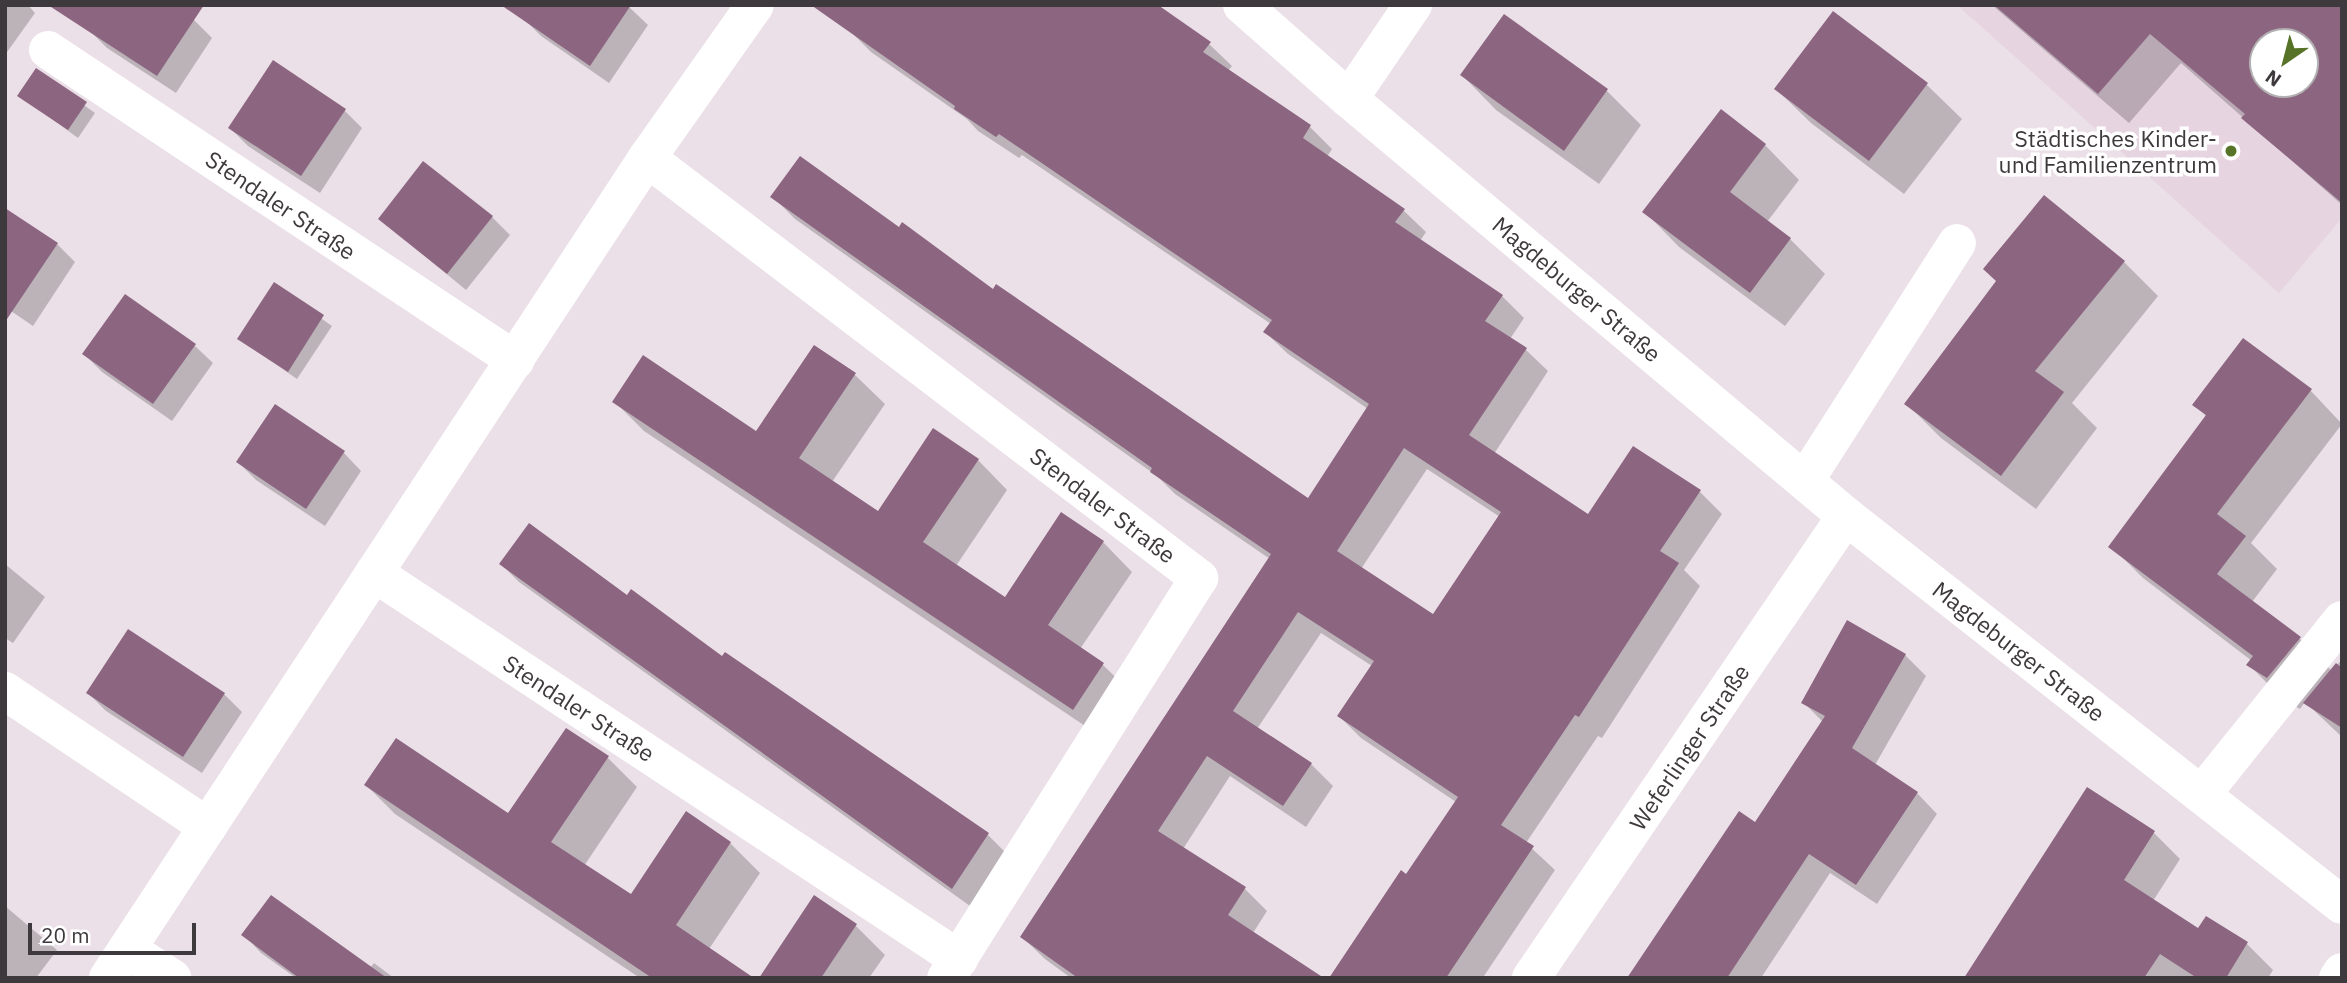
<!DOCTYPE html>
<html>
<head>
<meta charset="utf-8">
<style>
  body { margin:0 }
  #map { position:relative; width:2347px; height:983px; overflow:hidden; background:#ece0e8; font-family:"IBM Plex Sans",sans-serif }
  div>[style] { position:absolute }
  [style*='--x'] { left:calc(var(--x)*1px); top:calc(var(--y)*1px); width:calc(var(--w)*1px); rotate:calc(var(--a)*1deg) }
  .built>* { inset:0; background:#e7d4e1 }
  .shadow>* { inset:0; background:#0003 }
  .building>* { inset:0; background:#8c6581 }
  .minor>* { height:38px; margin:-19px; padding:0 19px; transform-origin:19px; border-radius:19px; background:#fff }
  .dots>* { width:19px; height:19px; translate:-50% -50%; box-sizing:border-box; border:4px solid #fff; border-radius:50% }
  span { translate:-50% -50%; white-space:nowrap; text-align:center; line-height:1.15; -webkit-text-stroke:7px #fff; paint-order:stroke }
  .poi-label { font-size:23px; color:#3e393c }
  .right { translate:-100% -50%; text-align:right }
  .street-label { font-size:23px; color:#3e393c }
  .frame { position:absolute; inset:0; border:7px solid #3e393c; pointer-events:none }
  .north { position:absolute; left:2249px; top:28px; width:70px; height:70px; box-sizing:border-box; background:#fff; border:2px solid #b2b0b1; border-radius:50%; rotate:215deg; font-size:19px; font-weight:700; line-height:28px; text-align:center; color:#3e393c }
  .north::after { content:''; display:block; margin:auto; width:24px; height:32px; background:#577327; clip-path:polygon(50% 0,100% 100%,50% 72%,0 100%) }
  .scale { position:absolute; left:28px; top:923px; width:168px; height:32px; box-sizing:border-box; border:4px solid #3e393c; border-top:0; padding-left:9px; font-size:21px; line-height:24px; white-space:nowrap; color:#3e393c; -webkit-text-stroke:5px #fff; paint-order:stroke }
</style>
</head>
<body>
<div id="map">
  <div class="built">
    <div style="clip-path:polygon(evenodd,1957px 5px,2342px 5px,2342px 218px,2279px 293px,1957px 5px,2263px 42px,2305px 42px,2305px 84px,2263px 84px,2263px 42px)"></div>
  </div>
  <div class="shadow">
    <div style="clip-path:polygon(5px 5px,28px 5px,35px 13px,5px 55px)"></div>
    <div style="clip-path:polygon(627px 5px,648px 25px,609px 83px,541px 36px,523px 18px)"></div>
    <div style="clip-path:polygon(evenodd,1992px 5px,2342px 5px,2342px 205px,2181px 63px,2129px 123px,1992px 5px,2263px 42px,2305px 42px,2305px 84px,2263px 84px,2263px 42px)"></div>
    <div style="clip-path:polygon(1834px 14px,1927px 85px,1962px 119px,1904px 194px,1811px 123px,1776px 89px)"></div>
    <div style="clip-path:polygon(1504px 17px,1607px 91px,1641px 125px,1599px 184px,1496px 110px,1462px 75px)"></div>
    <div style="clip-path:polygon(194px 20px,212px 38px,176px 93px,107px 48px,89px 30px)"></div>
    <div style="clip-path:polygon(evenodd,849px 30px,1209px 44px,1232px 66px,1228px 71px,1310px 127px,1332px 149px,1327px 157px,1403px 210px,1426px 232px,1420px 241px,1502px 296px,1524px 318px,1510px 339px,1525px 349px,1548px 371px,1494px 454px,1589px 517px,1700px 492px,1722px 514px,1684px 570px,1700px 586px,1602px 738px,1598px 736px,1526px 843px,1555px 870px,1484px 976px,1487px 978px,1331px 978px,1407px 876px,1456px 802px,1361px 738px,1339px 716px,1372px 666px,1321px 633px,1257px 729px,1311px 764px,1333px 786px,1306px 827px,1230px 776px,1183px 849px,1245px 889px,1267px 911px,1253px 933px,1321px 978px,1071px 978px,1045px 959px,1022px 937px,1270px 559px,1175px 494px,1157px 476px,795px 219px,773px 197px,899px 229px,1308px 501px,1368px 409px,1288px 354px,1265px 332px,1271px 324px,1022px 155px,1019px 158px,978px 131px,967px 119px,871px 52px,849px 30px,1427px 469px,1500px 517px,1433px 616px,1361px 569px,1427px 469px)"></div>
    <div style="clip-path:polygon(36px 71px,95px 113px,78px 138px,19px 95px)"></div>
    <div style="clip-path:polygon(344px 110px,362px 128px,320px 193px,248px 146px,230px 128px)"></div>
    <div style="clip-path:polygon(1721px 111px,1765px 145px,1799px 180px,1767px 222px,1790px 239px,1825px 274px,1785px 326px,1679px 247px,1645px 212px)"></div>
    <div style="clip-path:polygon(492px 217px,510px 235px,466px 290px,380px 219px)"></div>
    <div style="clip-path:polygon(57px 244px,75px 262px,33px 326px,5px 307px)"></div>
    <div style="clip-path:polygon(2124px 262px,2158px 296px,2072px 403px,2097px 428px,2036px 509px,1941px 438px,1906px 403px)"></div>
    <div style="clip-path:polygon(274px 285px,332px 326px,297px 379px,239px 339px)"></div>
    <div style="clip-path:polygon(125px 297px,195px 346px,213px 363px,172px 421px,102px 372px,84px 354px)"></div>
    <div style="clip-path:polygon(814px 347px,855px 375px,885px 404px,832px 482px,878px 514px,978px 460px,1007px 490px,956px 566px,1005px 599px,1103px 542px,1132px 572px,1080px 649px,1103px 665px,1133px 694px,1103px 738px,644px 431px,614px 401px,757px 433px)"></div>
    <div style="clip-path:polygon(2311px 391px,2342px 424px,2251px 543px,2277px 569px,2252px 602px,2299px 638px,2332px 671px,2342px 659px,2342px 737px,2305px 702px,2300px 709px,2281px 697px,2249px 665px,2252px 661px,2143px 578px,2111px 546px,2207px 417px,2195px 405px)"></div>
    <div style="clip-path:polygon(344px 453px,361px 471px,325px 526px,256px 480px,238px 462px)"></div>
    <div style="clip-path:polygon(5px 564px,45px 597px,13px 643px,5px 638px)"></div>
    <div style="clip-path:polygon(501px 564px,628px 597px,722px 658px,725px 654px,988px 835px,1006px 853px,970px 906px,519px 582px)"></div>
    <div style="clip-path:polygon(1848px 623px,1905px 655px,1926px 676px,1875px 765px,1917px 793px,1937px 814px,1877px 904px,1830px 873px,1761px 978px,1630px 978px,1755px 824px,1823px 722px,1803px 702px)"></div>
    <div style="clip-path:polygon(88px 693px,224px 694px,242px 712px,202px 773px,106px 711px)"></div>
    <div style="clip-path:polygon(607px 757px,637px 787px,584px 866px,631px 897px,686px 814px,730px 843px,760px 873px,709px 949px,751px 978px,640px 978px,395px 814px,366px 785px,509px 816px)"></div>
    <div style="clip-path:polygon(2088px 790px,2154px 833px,2180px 859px,2153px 901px,2199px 930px,2206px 918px,2247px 944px,2273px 970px,2268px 978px,1967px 978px)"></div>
    <div style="clip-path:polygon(5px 906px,57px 950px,36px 978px,5px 978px)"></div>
    <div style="clip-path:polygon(855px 925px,885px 955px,869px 978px,761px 978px)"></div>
    <div style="clip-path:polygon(244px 935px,370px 968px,374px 963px,394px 978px,296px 978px,261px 953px)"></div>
  </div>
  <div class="building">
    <div style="clip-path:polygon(48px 5px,204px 5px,157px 76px)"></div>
    <div style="clip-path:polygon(501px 5px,631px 5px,590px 66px)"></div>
    <div style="clip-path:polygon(evenodd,811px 5px,1158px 5px,1211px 42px,1203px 52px,1311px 125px,1303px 138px,1405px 209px,1395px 222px,1503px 295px,1485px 321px,1527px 348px,1469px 435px,1588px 514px,1633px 446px,1701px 490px,1660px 551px,1679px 563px,1579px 717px,1575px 715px,1501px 825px,1534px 846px,1446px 978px,1329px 978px,1401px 870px,1406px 874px,1458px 797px,1337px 716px,1374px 661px,1298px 612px,1233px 711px,1312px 763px,1283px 806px,1207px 756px,1158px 831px,1246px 887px,1228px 915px,1324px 978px,1078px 978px,1020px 937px,1271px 554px,1150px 472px,1152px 468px,770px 197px,800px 156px,899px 227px,902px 222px,993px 289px,996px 284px,1308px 498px,1369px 404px,1263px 332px,1272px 320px,999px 134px,996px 137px,954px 109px,955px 106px,811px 5px,1404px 448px,1501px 512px,1433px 614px,1337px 551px,1404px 448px)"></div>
    <div style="clip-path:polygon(evenodd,1994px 5px,2342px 5px,2342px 203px,2241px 118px,2245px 114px,2150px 34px,2098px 94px,1994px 5px,2263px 42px,2305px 42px,2305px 84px,2263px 84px,2263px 42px)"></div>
    <div style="clip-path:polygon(1833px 11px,1928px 83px,1869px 161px,1774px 89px)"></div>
    <div style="clip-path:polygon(1504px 14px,1608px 89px,1564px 151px,1460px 75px)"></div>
    <div style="clip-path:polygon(273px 60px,346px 109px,301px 176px,228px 128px)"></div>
    <div style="clip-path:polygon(36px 68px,87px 102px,68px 130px,17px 96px)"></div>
    <div style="clip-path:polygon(1721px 109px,1766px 144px,1730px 192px,1791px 238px,1750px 293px,1642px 212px)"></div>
    <div style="clip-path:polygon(423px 161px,493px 216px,447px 274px,378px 219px)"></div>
    <div style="clip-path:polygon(2044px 195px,2125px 261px,2035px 371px,2064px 392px,2001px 476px,1904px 404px,1996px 281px,1983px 269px)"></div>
    <div style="clip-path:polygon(5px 208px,58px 243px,5px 322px)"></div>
    <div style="clip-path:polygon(274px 282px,324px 315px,288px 372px,237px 339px)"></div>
    <div style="clip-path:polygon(125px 294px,196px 344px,153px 404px,82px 354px)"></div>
    <div style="clip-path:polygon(2243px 338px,2312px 389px,2217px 514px,2246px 536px,2217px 574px,2301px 637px,2267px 678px,2246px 665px,2253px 656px,2108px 547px,2206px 415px,2192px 405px)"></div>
    <div style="clip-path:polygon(814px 345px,856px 373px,799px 458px,878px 511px,933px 428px,979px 459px,923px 542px,1005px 597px,1061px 512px,1104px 541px,1048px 625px,1104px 663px,1073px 710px,612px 402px,643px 355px,756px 431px)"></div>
    <div style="clip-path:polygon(275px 404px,345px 451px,306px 509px,236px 462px)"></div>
    <div style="clip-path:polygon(529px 523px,627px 595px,631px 589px,722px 656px,725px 652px,989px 833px,952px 889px,499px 564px)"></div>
    <div style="clip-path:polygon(1847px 620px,1906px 654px,1852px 748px,1918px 792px,1856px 885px,1809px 854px,1727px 978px,1627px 978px,1739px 811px,1755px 822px,1825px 716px,1801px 703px)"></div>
    <div style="clip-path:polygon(128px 629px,225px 693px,183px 757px,86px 693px)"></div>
    <div style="clip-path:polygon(2336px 663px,2342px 668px,2342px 728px,2303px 703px)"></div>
    <div style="clip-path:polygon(566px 728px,609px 756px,551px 842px,631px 894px,686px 811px,731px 842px,676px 925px,754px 978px,652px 978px,364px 785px,396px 738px,508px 813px)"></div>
    <div style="clip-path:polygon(2087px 787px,2155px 831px,2124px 880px,2198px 928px,2206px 916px,2248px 942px,2226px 978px,2197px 978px,2160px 954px,2144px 978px,1964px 978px)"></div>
    <div style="clip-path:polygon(271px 895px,387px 978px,299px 978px,241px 935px)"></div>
    <div style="clip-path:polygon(814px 895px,857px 924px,821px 978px,759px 978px)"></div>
  </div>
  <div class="minor">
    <div style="--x:1242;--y:5;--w:142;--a:41.3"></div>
    <div style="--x:1349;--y:99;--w:649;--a:40"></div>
    <div style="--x:1846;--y:516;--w:630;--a:38.11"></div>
    <div style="--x:48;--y:50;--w:561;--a:33.58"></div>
    <div style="--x:1349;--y:99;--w:114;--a:-55.8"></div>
    <div style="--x:647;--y:158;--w:694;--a:37.27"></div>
    <div style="--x:1199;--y:578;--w:473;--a:122.3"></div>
    <div style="--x:1806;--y:479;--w:280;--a:-57.4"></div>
    <div style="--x:374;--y:573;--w:701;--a:33.42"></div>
    <div style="--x:5;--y:691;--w:244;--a:33.8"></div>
    <div style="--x:2202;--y:794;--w:223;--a:-51.2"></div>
    <div style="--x:127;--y:949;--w:54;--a:32.8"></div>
    <div style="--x:108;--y:978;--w:981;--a:-56.68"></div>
    <div style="--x:647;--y:158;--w:187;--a:-54.8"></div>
    <div style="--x:1531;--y:978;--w:559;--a:-55.71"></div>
    <div style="--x:2338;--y:978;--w:7;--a:-56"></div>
  </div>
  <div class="dots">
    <div style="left:2231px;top:151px;background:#577327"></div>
  </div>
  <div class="poi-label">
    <span class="right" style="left:2217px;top:151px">Städtisches Kinder-<br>und Familienzentrum</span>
  </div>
  <div class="street-label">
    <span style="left:281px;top:205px;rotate:34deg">Stendaler Straße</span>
    <span style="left:1577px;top:289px;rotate:40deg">Magdeburger Straße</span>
    <span style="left:1103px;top:505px;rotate:37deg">Stendaler Straße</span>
    <span style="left:2019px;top:651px;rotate:38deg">Magdeburger Straße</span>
    <span style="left:579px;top:708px;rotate:33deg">Stendaler Straße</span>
    <span style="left:1689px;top:747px;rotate:-56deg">Weferlinger Straße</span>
  </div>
  <div class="frame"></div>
  <div class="north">N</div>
  <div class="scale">20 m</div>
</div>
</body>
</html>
